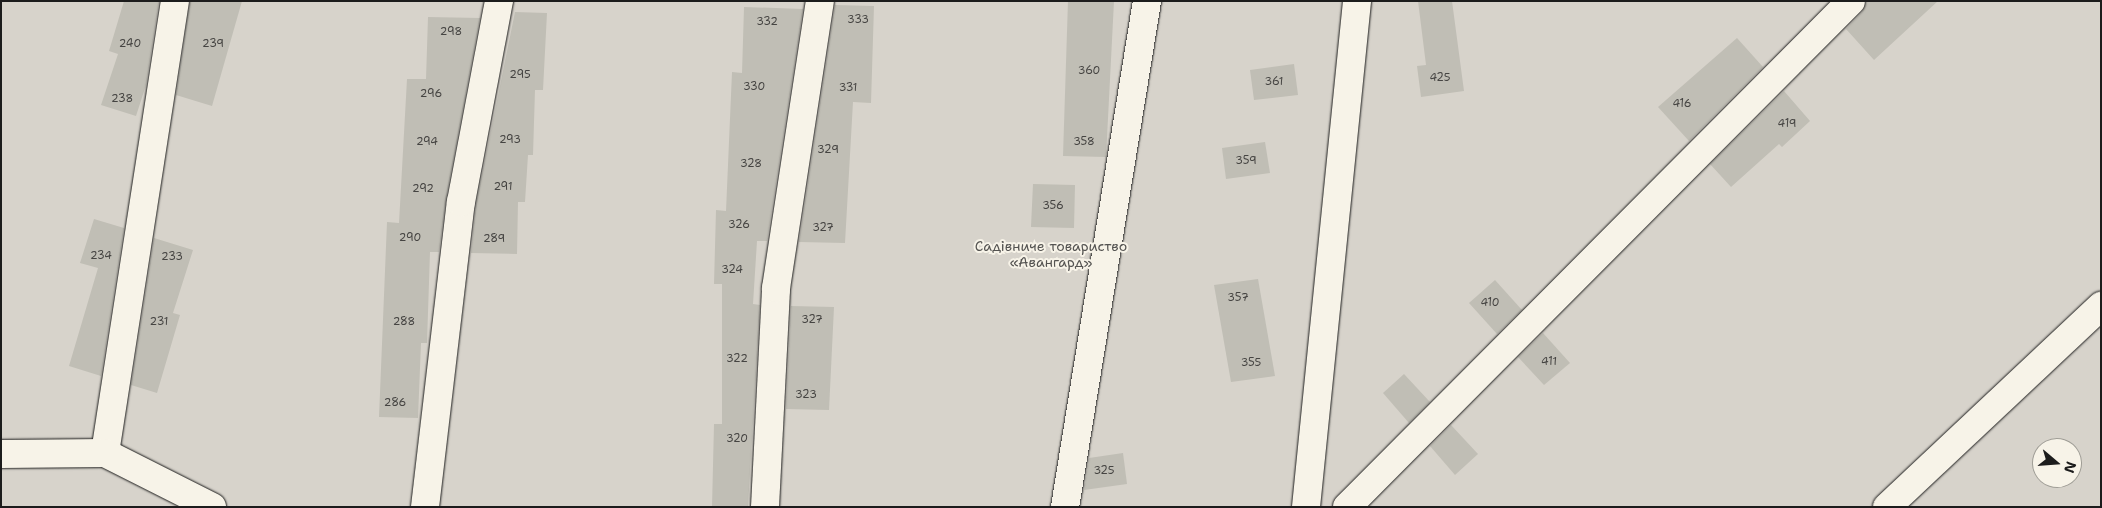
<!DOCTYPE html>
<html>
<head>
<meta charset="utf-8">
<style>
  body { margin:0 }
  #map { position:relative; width:2102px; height:508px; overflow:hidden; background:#f7f3e8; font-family:"Shantell Sans",sans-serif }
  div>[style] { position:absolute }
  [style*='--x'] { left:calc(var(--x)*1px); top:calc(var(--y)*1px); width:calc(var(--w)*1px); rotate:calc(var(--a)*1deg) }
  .green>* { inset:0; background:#d7d3cb }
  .building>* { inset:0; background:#c0beb5 }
  .roads { filter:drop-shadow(0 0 1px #1c1c1c) drop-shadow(0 0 1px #1c1c1c) }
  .minor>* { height:28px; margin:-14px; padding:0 14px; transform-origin:14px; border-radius:14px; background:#f7f3e8 }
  span { translate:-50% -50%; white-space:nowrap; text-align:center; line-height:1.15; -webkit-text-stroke:4px #f7f3e8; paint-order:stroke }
  .number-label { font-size:11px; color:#454442 }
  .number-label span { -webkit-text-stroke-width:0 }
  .park-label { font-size:14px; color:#545351 }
  .frame { position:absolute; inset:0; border:2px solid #1c1c1c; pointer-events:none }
  .north { position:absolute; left:2032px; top:438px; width:50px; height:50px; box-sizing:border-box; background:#f7f3e8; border:1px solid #9f9d96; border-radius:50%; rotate:108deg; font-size:14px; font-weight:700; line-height:20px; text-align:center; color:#1c1c1c }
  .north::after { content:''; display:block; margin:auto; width:18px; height:22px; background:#1c1c1c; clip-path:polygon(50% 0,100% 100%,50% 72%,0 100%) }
</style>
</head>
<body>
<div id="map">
  <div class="green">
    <div style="clip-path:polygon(evenodd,1px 1px,2101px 1px,2101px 507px,1px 507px,1px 1px,2042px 448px,2072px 448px,2072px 478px,2042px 478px,2042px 448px)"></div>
  </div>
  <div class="building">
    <div style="clip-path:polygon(124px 1px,159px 1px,146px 85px,136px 116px,101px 105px,118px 54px,109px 51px)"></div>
    <div style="clip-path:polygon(190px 1px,242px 1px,212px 106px,176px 95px)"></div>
    <div style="clip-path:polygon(1068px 1px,1114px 1px,1106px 157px,1063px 156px)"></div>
    <div style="clip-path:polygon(1418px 1px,1452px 1px,1464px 91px,1421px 97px,1417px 66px,1426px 65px)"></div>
    <div style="clip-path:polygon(1866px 1px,1938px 1px,1874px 60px,1846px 29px,1862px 12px)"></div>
    <div style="clip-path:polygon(835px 5px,874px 6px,871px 103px,853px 102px,845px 243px,799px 242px)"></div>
    <div style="clip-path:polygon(744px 7px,803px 9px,767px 241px,757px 241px,753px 304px,760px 305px,748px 507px,712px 507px,714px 424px,722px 424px,722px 284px,714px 284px,716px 210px,726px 211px,732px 72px,742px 73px)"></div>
    <div style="clip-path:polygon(515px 12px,547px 13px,543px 90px,535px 90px,533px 155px,528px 155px,525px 202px,518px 202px,517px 254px,471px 253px,476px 204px)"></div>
    <div style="clip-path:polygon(428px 17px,480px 18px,446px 199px,439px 252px,430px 252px,427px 343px,421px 343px,418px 418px,379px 417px,387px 222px,399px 223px,407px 79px,426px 79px)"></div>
    <div style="clip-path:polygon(1737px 38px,1763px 67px,1689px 141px,1658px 107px)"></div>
    <div style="clip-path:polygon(1294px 64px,1298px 95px,1254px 100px,1250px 70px)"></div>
    <div style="clip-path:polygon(1784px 91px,1810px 121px,1782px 147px,1779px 144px,1731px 187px,1710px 164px)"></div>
    <div style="clip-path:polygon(1265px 142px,1270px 173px,1226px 179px,1222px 148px)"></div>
    <div style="clip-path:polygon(1033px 184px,1075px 185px,1074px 228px,1031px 227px)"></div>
    <div style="clip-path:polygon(94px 219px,124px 228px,101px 376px,69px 366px,98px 268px,80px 263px)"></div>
    <div style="clip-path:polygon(154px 238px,193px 250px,173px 313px,180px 315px,157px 393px,131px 385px)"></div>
    <div style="clip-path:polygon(1258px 279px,1275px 376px,1231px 382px,1214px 285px)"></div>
    <div style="clip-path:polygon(1495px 280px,1522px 310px,1497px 334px,1469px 303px)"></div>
    <div style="clip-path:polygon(791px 306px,834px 307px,829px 410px,786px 409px)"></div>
    <div style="clip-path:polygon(1543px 333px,1570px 363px,1544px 385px,1518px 357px)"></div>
    <div style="clip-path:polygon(1404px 374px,1430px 402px,1409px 423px,1383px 393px)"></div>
    <div style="clip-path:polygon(1451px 425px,1478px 454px,1455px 475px,1430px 446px)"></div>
    <div style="clip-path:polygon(1123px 453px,1127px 484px,1084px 490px,1089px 458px)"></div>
  </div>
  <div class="roads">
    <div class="minor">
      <div style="--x:105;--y:453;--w:457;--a:-81.2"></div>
      <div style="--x:1;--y:454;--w:104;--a:-0.6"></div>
      <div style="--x:105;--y:453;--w:120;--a:26.8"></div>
      <div style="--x:425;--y:507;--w:307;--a:-83.3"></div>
      <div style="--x:461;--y:202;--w:205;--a:-79.3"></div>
      <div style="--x:765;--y:507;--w:219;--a:-87.1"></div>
      <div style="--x:776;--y:288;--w:290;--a:-81.3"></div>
      <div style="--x:1065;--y:507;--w:513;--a:-80.79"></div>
      <div style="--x:1306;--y:507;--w:509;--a:-84.24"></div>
      <div style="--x:1347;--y:507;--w:714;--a:-45.11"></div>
      <div style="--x:1887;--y:507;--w:294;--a:-43.2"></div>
    </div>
  </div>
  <div class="number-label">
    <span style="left:858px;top:20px">333</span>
    <span style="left:767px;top:22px">332</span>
    <span style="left:451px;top:32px">298</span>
    <span style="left:130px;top:44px">240</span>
    <span style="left:213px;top:44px">239</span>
    <span style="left:1089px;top:71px">360</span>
    <span style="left:520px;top:75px">295</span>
    <span style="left:1440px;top:78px">425</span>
    <span style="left:1274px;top:82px">361</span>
    <span style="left:754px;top:87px">330</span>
    <span style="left:848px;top:88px">331</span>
    <span style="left:431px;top:94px">296</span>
    <span style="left:122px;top:99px">238</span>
    <span style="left:1682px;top:104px">416</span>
    <span style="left:1787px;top:124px">419</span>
    <span style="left:510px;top:140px">293</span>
    <span style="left:427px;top:142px">294</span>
    <span style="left:1084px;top:142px">358</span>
    <span style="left:828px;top:150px">329</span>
    <span style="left:1246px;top:161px">359</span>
    <span style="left:751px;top:164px">328</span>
    <span style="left:503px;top:187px">291</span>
    <span style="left:423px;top:189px">292</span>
    <span style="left:1053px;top:206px">356</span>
    <span style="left:739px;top:225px">326</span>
    <span style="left:823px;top:228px">327</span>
    <span style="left:410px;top:238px">290</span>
    <span style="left:494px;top:239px">289</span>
    <span style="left:101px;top:256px">234</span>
    <span style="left:172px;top:257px">233</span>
    <span style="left:732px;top:270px">324</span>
    <span style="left:1238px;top:298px">357</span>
    <span style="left:1490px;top:303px">410</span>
    <span style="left:812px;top:320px">327</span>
    <span style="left:159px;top:322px">231</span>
    <span style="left:404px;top:322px">288</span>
    <span style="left:737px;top:359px">322</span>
    <span style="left:1549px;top:362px">411</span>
    <span style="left:1251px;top:363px">355</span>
    <span style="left:806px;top:395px">323</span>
    <span style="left:395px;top:403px">286</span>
    <span style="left:737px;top:439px">320</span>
    <span style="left:1104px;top:471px">325</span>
  </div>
  <div class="park-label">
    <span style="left:1051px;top:254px">Садівниче товариство<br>«Авангард»</span>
  </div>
  <div class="frame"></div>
  <div class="north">N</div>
</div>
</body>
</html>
